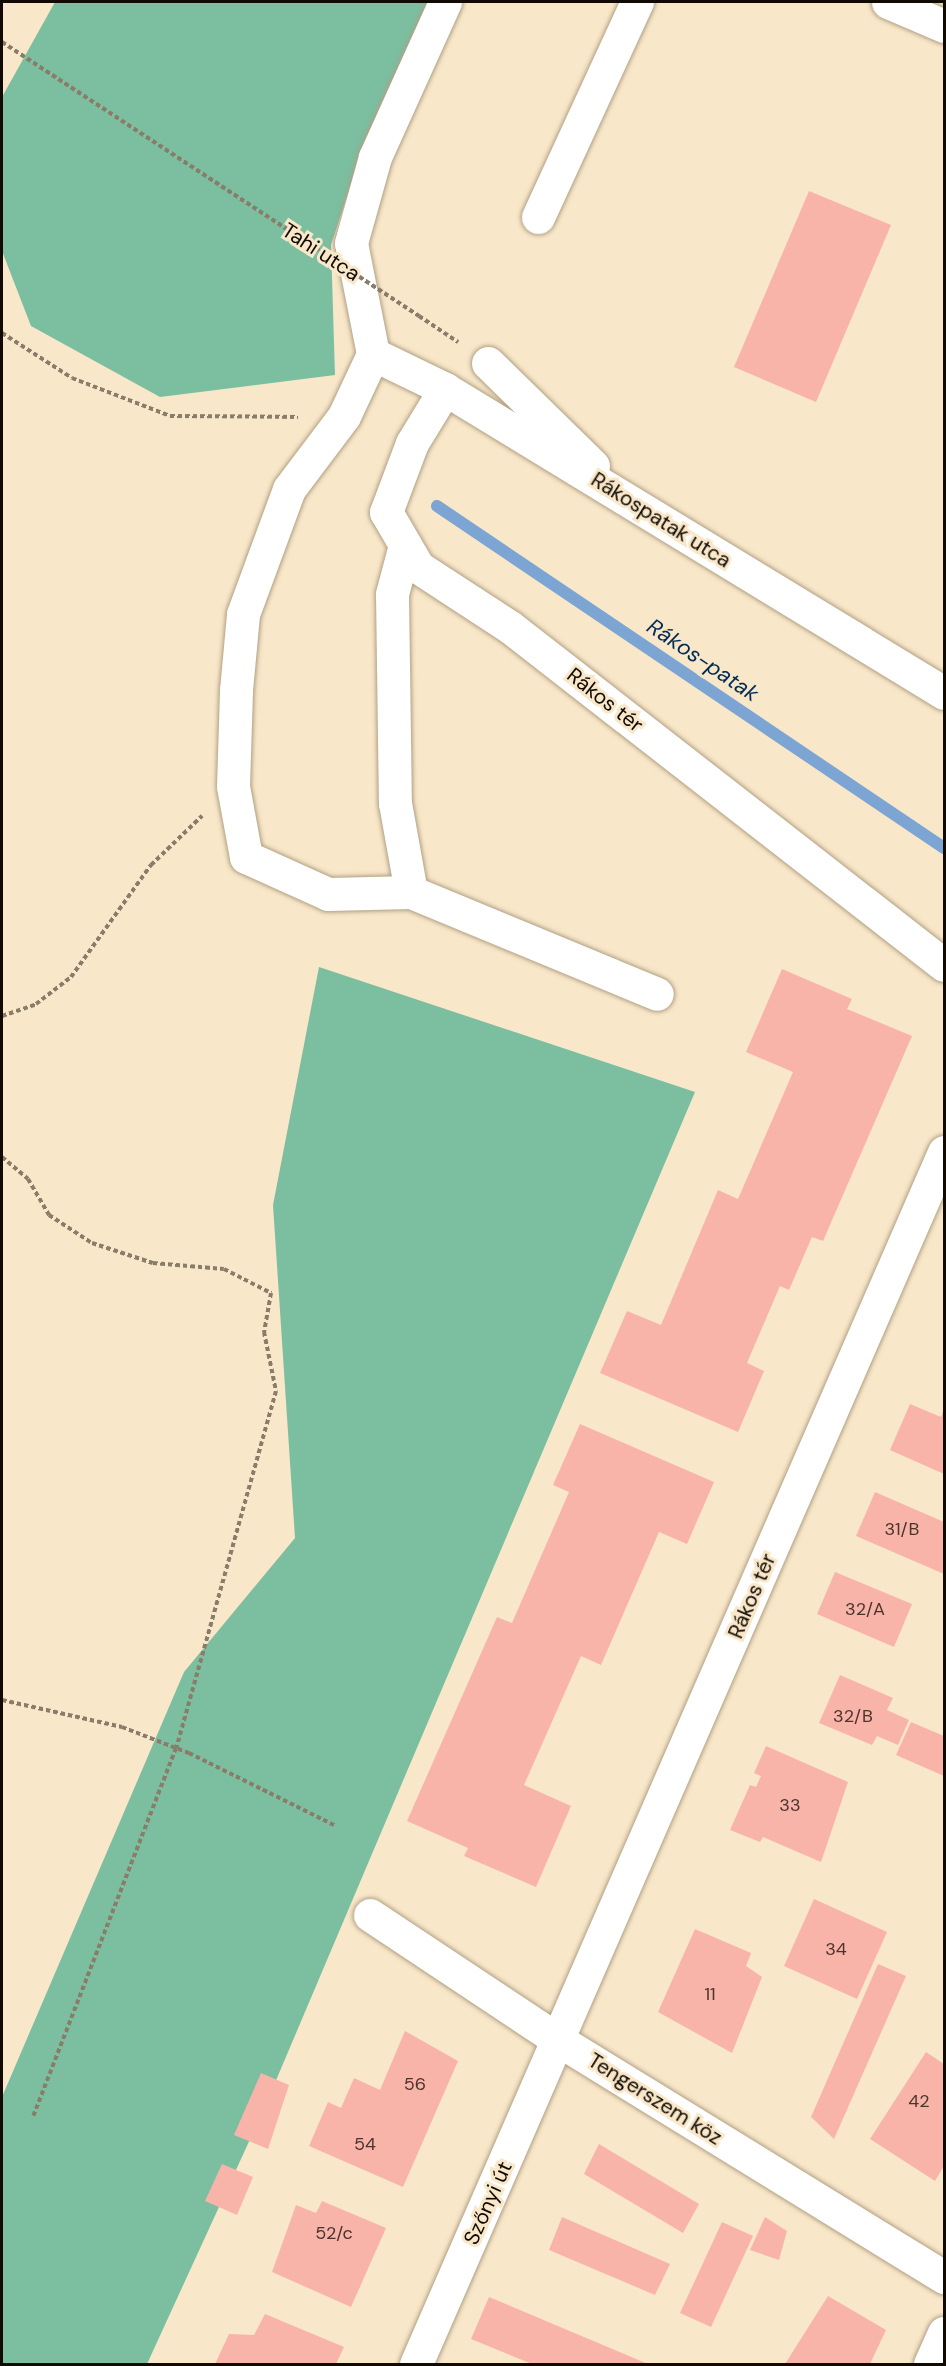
<!DOCTYPE html>
<html>
<head>
<meta charset="utf-8">
<style>
  body { margin:0 }
  #map { position:relative; width:946px; height:2366px; overflow:hidden; background:#f9e7c9; font-family:"DM Sans",sans-serif }
  div>[style] { position:absolute }
  [style*='--x'] { left:calc(var(--x)*1px); top:calc(var(--y)*1px); width:calc(var(--w)*1px); rotate:calc(var(--a)*1deg) }
  .forest>* { inset:0; background:#7bbea0 }
  .stream>* { height:12px; margin:-6px; padding:0 6px; transform-origin:6px; border-radius:6px; background:#7ca5d3 }
  .building>* { inset:0; background:#f9b4aa }
  .path>* { height:4px; margin-top:-2px; transform-origin:0; background:repeating-linear-gradient(90deg,#897d6a 0 4.5px,transparent 0 7.5px) }
  .roads { filter:drop-shadow(0 0 2px #b1a084) drop-shadow(0 0 2px #b1a084) }
  .minor>* { height:33px; margin:-16.5px; padding:0 16.5px; transform-origin:16.5px; border-radius:16.5px; background:#fff }
  .path-bridge>* { height:4px; margin-top:-2px; transform-origin:0; background:repeating-linear-gradient(90deg,#897d6a 0 4.5px,transparent 0 7.5px) }
  span { translate:-50% -50%; white-space:nowrap; text-align:center; line-height:1.15; -webkit-text-stroke:6px #f9e7c9; paint-order:stroke }
  .number-label { font-size:18px; color:#4a342d }
  .number-label span { -webkit-text-stroke-width:0 }
  .street-label { font-size:21px; color:#100a03 }
  .water-label { font-size:22px; color:#002b55; font-style:italic }
  .frame { position:absolute; inset:0; border:3px solid #100a03; pointer-events:none }
</style>
</head>
<body>
<div id="map">
  <div class="forest">
    <div style="clip-path:polygon(55px 2px,431px 2px,350px 187px,331px 245px,335px 375px,160px 397px,31px 326px,2px 251px,2px 97px)"></div>
    <div style="clip-path:polygon(319px 967px,695px 1092px,263px 2111px,147px 2364px,2px 2364px,2px 2097px,184px 1672px,295px 1538px,273px 1205px)"></div>
  </div>
  <div class="stream">
    <div style="--x:437;--y:506;--w:612;--a:34"></div>
  </div>
  <div class="building">
    <div style="clip-path:polygon(809px 191px,891px 225px,816px 402px,734px 367px)"></div>
    <div style="clip-path:polygon(782px 969px,852px 999px,847px 1009px,912px 1036px,823px 1241px,812px 1237px,789px 1290px,780px 1286px,747px 1363px,764px 1371px,738px 1432px,600px 1373px,627px 1311px,661px 1325px,718px 1190px,738px 1199px,793px 1072px,746px 1052px)"></div>
    <div style="clip-path:polygon(910px 1404px,941px 1417px,944px 1408px,944px 1474px,890px 1450px)"></div>
    <div style="clip-path:polygon(580px 1424px,714px 1482px,687px 1544px,659px 1532px,601px 1665px,581px 1656px,524px 1785px,571px 1806px,536px 1887px,464px 1856px,468px 1848px,407px 1821px,497px 1617px,512px 1623px,569px 1492px,553px 1485px)"></div>
    <div style="clip-path:polygon(875px 1492px,944px 1522px,944px 1574px,856px 1536px)"></div>
    <div style="clip-path:polygon(835px 1572px,912px 1604px,894px 1647px,817px 1614px)"></div>
    <div style="clip-path:polygon(840px 1675px,893px 1698px,887px 1710px,909px 1720px,898px 1745px,877px 1736px,872px 1745px,819px 1723px)"></div>
    <div style="clip-path:polygon(911px 1722px,944px 1736px,944px 1776px,896px 1755px)"></div>
    <div style="clip-path:polygon(766px 1746px,848px 1782px,821px 1862px,763px 1837px,760px 1842px,730px 1830px,750px 1785px,756px 1787px,761px 1776px,754px 1773px)"></div>
    <div style="clip-path:polygon(814px 1899px,887px 1932px,857px 1999px,784px 1966px)"></div>
    <div style="clip-path:polygon(695px 1929px,751px 1953px,746px 1966px,762px 1977px,732px 2053px,658px 2012px)"></div>
    <div style="clip-path:polygon(878px 1964px,906px 1976px,834px 2139px,811px 2117px)"></div>
    <div style="clip-path:polygon(405px 2031px,458px 2061px,403px 2187px,309px 2146px,328px 2102px,341px 2108px,354px 2078px,380px 2090px)"></div>
    <div style="clip-path:polygon(926px 2052px,944px 2064px,944px 2166px,935px 2181px,870px 2139px)"></div>
    <div style="clip-path:polygon(261px 2073px,289px 2085px,268px 2149px,234px 2135px)"></div>
    <div style="clip-path:polygon(599px 2144px,699px 2204px,683px 2233px,584px 2174px)"></div>
    <div style="clip-path:polygon(222px 2164px,253px 2177px,237px 2215px,205px 2201px)"></div>
    <div style="clip-path:polygon(322px 2201px,386px 2228px,351px 2307px,272px 2272px,296px 2205px,316px 2213px)"></div>
    <div style="clip-path:polygon(562px 2217px,670px 2264px,655px 2295px,549px 2250px)"></div>
    <div style="clip-path:polygon(765px 2217px,787px 2231px,779px 2260px,750px 2250px)"></div>
    <div style="clip-path:polygon(722px 2222px,753px 2236px,711px 2327px,680px 2313px)"></div>
    <div style="clip-path:polygon(828px 2296px,886px 2330px,870px 2364px,785px 2364px)"></div>
    <div style="clip-path:polygon(489px 2297px,648px 2364px,532px 2364px,471px 2339px)"></div>
    <div style="clip-path:polygon(265px 2314px,344px 2347px,336px 2364px,215px 2364px,229px 2334px,254px 2335px)"></div>
  </div>
  <div class="path">
    <div style="--x:419;--y:316;--w:47;--a:33.7"></div>
    <div style="--x:2;--y:333;--w:83;--a:32.7"></div>
    <div style="--x:72;--y:378;--w:105;--a:21.2"></div>
    <div style="--x:170;--y:416;--w:128;--a:0.4"></div>
    <div style="--x:2;--y:1016;--w:36;--a:-19"></div>
    <div style="--x:36;--y:1004;--w:44;--a:-37.6"></div>
    <div style="--x:71;--y:977;--w:138;--a:-54.5"></div>
    <div style="--x:151;--y:865;--w:71;--a:-43.9"></div>
    <div style="--x:2;--y:1157;--w:34;--a:40"></div>
    <div style="--x:28;--y:1179;--w:42;--a:59.7"></div>
    <div style="--x:49;--y:1215;--w:51;--a:33.1"></div>
    <div style="--x:92;--y:1243;--w:64;--a:18.2"></div>
    <div style="--x:153;--y:1263;--w:71;--a:4.8"></div>
    <div style="--x:224;--y:1269;--w:53;--a:27.1"></div>
    <div style="--x:271;--y:1293;--w:40;--a:100"></div>
    <div style="--x:264;--y:1332;--w:60;--a:78.5"></div>
    <div style="--x:276;--y:1391;--w:371;--a:105.6"></div>
    <div style="--x:176;--y:1748;--w:395;--a:111.2"></div>
    <div style="--x:2;--y:1700;--w:123;--a:12.7"></div>
    <div style="--x:122;--y:1727;--w:72;--a:21.2"></div>
    <div style="--x:189;--y:1753;--w:164;--a:26.4"></div>
  </div>
  <div class="roads">
    <div class="minor">
      <div style="--x:888;--y:2;--w:61;--a:23.2"></div>
      <div style="--x:538;--y:217;--w:237;--a:-65.3"></div>
      <div style="--x:373;--y:354;--w:80;--a:25.9"></div>
      <div style="--x:445;--y:389;--w:584;--a:31.35"></div>
      <div style="--x:488;--y:363;--w:147;--a:44.4"></div>
      <div style="--x:445;--y:389;--w:63;--a:121.4"></div>
      <div style="--x:412;--y:443;--w:74;--a:110.6"></div>
      <div style="--x:386;--y:512;--w:64;--a:59.8"></div>
      <div style="--x:418;--y:567;--w:110;--a:33.1"></div>
      <div style="--x:510;--y:627;--w:550;--a:37.91"></div>
      <div style="--x:405;--y:545;--w:51;--a:104.9"></div>
      <div style="--x:392;--y:594;--w:209;--a:89.2"></div>
      <div style="--x:395;--y:803;--w:90;--a:79.8"></div>
      <div style="--x:411;--y:892;--w:266;--a:22.5"></div>
      <div style="--x:411;--y:892;--w:83;--a:178.6"></div>
      <div style="--x:328;--y:894;--w:90;--a:-155.7"></div>
      <div style="--x:246;--y:857;--w:72;--a:-100.4"></div>
      <div style="--x:233;--y:786;--w:96;--a:-88.2"></div>
      <div style="--x:236;--y:690;--w:76;--a:-84.7"></div>
      <div style="--x:243;--y:614;--w:133;--a:-69.8"></div>
      <div style="--x:289;--y:489;--w:91;--a:-53"></div>
      <div style="--x:344;--y:416;--w:68;--a:-64.9"></div>
      <div style="--x:373;--y:354;--w:113;--a:-101.2"></div>
      <div style="--x:351;--y:243;--w:89;--a:-74.4"></div>
      <div style="--x:375;--y:157;--w:170;--a:-65.7"></div>
      <div style="--x:370;--y:1915;--w:228;--a:33.6"></div>
      <div style="--x:560;--y:2041;--w:451;--a:31.6"></div>
      <div style="--x:416;--y:2364;--w:1322;--a:-66.46"></div>
      <div style="--x:930;--y:2364;--w:34;--a:-66"></div>
    </div>
  </div>
  <div class="path-bridge">
    <div style="--x:2;--y:42;--w:499;--a:33.3"></div>
  </div>
  <div class="number-label">
    <span style="left:902px;top:1529px">31/B</span>
    <span style="left:865px;top:1609px">32/A</span>
    <span style="left:853px;top:1716px">32/B</span>
    <span style="left:790px;top:1805px">33</span>
    <span style="left:836px;top:1949px">34</span>
    <span style="left:710px;top:1994px">11</span>
    <span style="left:415px;top:2084px">56</span>
    <span style="left:919px;top:2101px">42</span>
    <span style="left:365px;top:2144px">54</span>
    <span style="left:334px;top:2233px">52/c</span>
  </div>
  <div class="street-label">
    <span style="left:321px;top:252px;rotate:33deg">Tahi utca</span>
    <span style="left:661px;top:520px;rotate:32deg">Rákospatak utca</span>
    <span style="left:605px;top:700px;rotate:38deg">Rákos tér</span>
    <span style="left:752px;top:1596px;rotate:-67deg">Rákos tér</span>
    <span style="left:655px;top:2099px;rotate:32deg">Tengerszem köz</span>
    <span style="left:488px;top:2203px;rotate:-66deg">Szőnyi út</span>
  </div>
  <div class="water-label">
    <span style="left:703px;top:660px;rotate:34deg">Rákos-patak</span>
  </div>
  <div class="frame"></div>
</div>
</body>
</html>
